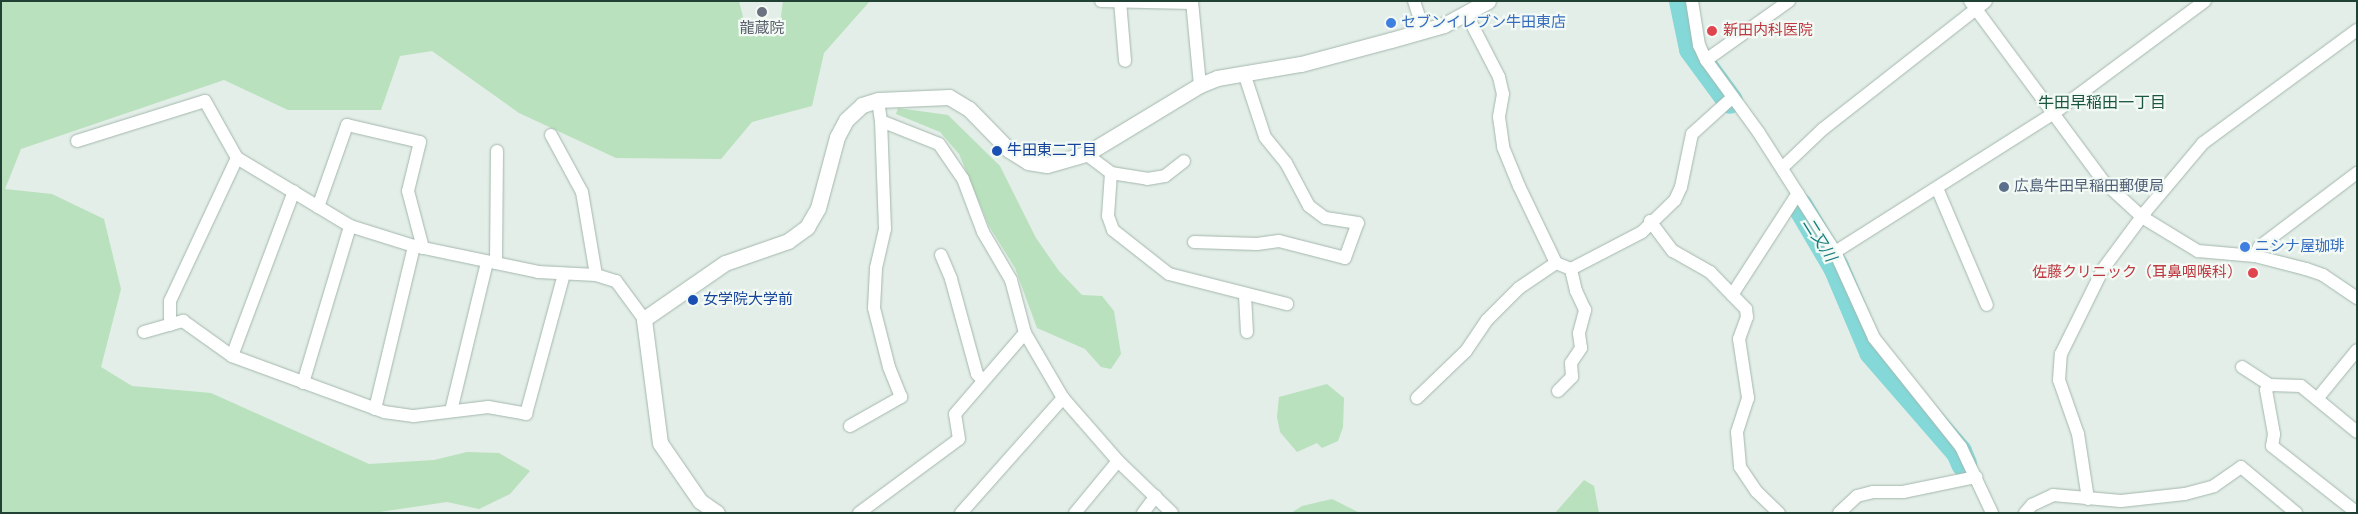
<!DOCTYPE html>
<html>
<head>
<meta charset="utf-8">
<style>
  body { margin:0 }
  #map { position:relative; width:2358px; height:514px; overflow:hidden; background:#e2eee7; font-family:"Roboto Condensed","Noto Sans JP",sans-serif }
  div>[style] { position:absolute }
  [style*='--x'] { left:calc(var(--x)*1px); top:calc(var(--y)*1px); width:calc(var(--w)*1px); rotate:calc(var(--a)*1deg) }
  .green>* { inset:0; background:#b9e1bd }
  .river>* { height:26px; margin:-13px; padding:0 13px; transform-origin:13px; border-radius:13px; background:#84d8d8 }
  .roads { filter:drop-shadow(0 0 1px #a4b7ad) drop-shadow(0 0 1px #a4b7ad) }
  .minor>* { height:12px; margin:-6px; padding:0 6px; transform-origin:6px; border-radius:6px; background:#fff }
  .tertiary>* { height:15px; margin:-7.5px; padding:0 7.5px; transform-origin:7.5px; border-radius:7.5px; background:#fff }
  .dots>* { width:14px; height:14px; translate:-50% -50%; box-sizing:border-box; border:2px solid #f3faf5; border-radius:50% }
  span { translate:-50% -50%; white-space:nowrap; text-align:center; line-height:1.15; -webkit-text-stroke:4.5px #f3faf5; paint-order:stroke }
  .shop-label { font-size:15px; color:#366cbe }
  .left { translate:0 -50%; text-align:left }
  .worship-label { font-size:15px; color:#5b616d }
  .health-label { font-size:15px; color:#be3a42 }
  .right { translate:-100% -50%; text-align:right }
  .transit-label { font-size:15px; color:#164399 }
  .service-label { font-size:15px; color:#4e5e75 }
  .neighbourhood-label { font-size:16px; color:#1a553e }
  .water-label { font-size:16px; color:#137c7d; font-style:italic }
  .frame { position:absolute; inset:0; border:2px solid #204133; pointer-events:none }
</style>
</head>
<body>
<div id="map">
  <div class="green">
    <div style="clip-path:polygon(1px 1px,739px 1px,745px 25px,780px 24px,783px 1px,870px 1px,824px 53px,812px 106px,752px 122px,721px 159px,616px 158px,519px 113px,432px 51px,400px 56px,381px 110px,288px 110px,224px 80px,21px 149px,5px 189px,52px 194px,104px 219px,121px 289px,101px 367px,132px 386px,211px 393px,369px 464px,434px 460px,467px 452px,499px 453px,530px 471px,510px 494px,479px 509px,447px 502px,373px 513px,1px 513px)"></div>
    <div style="clip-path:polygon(898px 108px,948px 115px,1000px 166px,1036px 238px,1059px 271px,1082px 295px,1102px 296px,1114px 311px,1121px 354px,1111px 369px,1101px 367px,1085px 349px,1037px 328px,1015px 268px,989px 226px,959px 154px,940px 132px,896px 114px)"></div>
    <div style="clip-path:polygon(1327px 384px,1344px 398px,1343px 427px,1338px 441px,1322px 448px,1317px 443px,1297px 452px,1280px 432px,1277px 417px,1279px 397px)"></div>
    <div style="clip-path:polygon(1584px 480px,1594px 486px,1599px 513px,1555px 513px)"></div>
    <div style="clip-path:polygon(1332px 499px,1360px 513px,1291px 513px,1302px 506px)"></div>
  </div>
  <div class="river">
    <div style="--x:1682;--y:1;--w:49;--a:78.2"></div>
    <div style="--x:1692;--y:49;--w:64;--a:53.8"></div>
    <div style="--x:1800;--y:206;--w:71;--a:59.5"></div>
    <div style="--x:1836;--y:267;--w:92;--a:67"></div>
    <div style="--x:1872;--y:352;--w:133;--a:49"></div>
    <div style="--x:1959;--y:452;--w:13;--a:67"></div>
  </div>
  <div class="roads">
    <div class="minor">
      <div style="--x:1101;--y:1;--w:91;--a:1.3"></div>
      <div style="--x:1120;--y:1;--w:60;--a:85.2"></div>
      <div style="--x:1192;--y:1;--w:84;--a:84.6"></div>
      <div style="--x:1414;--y:1;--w:32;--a:72"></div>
      <div style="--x:1692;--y:1;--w:45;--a:81"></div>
      <div style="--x:1699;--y:45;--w:17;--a:65"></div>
      <div style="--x:1706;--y:60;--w:90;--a:54"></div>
      <div style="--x:1759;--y:133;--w:141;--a:57.4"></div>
      <div style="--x:1835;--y:252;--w:94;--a:65.6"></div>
      <div style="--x:1874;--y:338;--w:139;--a:51.4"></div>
      <div style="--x:1961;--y:447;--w:73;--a:64.8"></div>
      <div style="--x:1970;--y:1;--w:224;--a:53.5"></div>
      <div style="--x:2103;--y:181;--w:53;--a:42.7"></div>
      <div style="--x:2142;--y:217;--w:66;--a:31.3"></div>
      <div style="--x:2198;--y:251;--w:57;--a:5"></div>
      <div style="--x:2255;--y:256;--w:53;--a:14.3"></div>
      <div style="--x:2306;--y:269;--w:18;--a:19"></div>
      <div style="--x:2323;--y:275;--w:41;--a:34.1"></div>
      <div style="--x:1466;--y:13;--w:72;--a:62.7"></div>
      <div style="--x:1499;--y:77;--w:17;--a:77"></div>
      <div style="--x:1503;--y:94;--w:23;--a:100"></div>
      <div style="--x:1499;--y:117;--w:30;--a:82"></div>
      <div style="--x:1503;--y:147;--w:42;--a:67.7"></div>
      <div style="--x:1519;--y:186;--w:85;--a:64.3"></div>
      <div style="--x:1556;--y:263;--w:16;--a:22"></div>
      <div style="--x:1571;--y:269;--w:80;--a:-27.5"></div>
      <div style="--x:1642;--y:232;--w:46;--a:-44.1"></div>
      <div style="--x:1675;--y:200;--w:14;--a:-65"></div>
      <div style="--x:1681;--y:187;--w:54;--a:-78.3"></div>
      <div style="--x:1692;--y:134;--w:55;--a:-42.1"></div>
      <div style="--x:1706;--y:60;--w:102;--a:-35.4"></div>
      <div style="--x:878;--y:100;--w:21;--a:82"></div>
      <div style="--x:881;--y:121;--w:62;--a:21.6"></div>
      <div style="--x:939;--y:144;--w:42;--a:55.6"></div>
      <div style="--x:963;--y:179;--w:57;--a:69.3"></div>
      <div style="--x:983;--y:232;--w:56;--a:59.7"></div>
      <div style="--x:1011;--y:280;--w:55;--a:75.2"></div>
      <div style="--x:1025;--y:333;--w:75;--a:59.7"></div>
      <div style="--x:1063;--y:398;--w:84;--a:48.9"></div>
      <div style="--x:1118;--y:461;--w:75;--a:43.9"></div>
      <div style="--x:551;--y:135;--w:65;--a:61.5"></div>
      <div style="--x:582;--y:192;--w:84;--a:80.4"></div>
      <div style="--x:77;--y:141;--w:134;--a:-17.4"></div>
      <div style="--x:205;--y:101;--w:65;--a:60.7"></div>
      <div style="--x:237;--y:158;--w:132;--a:31"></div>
      <div style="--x:350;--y:226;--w:67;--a:17.4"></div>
      <div style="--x:414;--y:246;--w:127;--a:11.8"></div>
      <div style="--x:538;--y:272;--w:58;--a:3"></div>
      <div style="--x:596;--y:275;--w:21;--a:17"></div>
      <div style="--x:616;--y:281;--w:47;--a:53.6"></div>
      <div style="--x:1086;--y:154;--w:31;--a:37"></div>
      <div style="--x:1111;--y:173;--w:36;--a:9"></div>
      <div style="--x:1147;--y:179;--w:18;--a:-9"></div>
      <div style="--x:1165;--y:176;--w:24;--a:-38"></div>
      <div style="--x:1782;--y:168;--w:57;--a:-43.6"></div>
      <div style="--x:1823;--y:129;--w:207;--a:-38.1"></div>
      <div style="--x:1111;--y:173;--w:43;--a:94"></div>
      <div style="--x:1108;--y:216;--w:15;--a:70"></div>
      <div style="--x:1113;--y:230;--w:71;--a:38.2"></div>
      <div style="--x:1169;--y:274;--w:122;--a:14.3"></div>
      <div style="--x:1937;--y:188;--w:127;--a:66.9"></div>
      <div style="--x:318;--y:207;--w:87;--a:-70.5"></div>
      <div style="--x:347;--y:125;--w:75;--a:13.1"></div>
      <div style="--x:420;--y:142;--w:50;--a:103.8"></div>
      <div style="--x:408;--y:191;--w:59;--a:75.3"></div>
      <div style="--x:1650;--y:221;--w:38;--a:53"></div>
      <div style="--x:1673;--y:251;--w:43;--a:29.6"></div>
      <div style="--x:1710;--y:272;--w:52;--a:45.8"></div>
      <div style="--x:1746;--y:309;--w:8;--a:83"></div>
      <div style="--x:1747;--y:317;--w:23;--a:110"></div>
      <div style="--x:1739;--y:339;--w:60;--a:81.3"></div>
      <div style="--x:1748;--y:398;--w:36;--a:108"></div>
      <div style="--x:1737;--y:432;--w:35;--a:85"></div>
      <div style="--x:1740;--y:467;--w:29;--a:56"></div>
      <div style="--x:1756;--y:491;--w:32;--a:44"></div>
      <div style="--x:1194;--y:242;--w:63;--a:1.8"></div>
      <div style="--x:1257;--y:244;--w:22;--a:-8"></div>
      <div style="--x:1279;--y:241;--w:68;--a:14.4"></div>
      <div style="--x:1345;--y:258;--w:37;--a:-70"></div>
      <div style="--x:1358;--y:223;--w:33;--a:-171"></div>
      <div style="--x:1325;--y:218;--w:20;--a:-143"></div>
      <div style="--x:1309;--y:206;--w:49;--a:-118.1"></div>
      <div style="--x:1286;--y:163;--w:33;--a:-129"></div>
      <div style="--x:1265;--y:137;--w:67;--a:-108.2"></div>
      <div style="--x:1835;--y:252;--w:259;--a:-32.4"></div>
      <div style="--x:2054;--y:113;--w:188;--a:-36.6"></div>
      <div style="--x:941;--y:255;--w:26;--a:67"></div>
      <div style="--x:951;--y:279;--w:98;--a:74.7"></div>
      <div style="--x:977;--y:374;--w:8;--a:45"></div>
      <div style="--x:2255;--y:256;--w:10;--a:-66"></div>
      <div style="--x:2259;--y:247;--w:123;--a:-37.1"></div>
      <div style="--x:496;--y:263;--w:112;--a:-89.5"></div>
      <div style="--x:1245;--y:295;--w:37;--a:87"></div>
      <div style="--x:1732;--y:295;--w:121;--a:-57.1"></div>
      <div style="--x:170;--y:325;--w:24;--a:-90"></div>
      <div style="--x:170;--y:301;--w:158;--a:-64.9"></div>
      <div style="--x:144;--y:332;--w:41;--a:-15.8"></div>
      <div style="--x:183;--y:321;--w:60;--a:35.5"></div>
      <div style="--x:232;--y:356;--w:162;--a:20.2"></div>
      <div style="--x:384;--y:412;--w:30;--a:8"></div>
      <div style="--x:414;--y:416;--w:75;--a:-6.9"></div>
      <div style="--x:488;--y:407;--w:39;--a:10"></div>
      <div style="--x:526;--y:414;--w:145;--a:-74.8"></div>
      <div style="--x:232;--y:356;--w:176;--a:-69.4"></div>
      <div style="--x:2242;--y:367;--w:33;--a:33"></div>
      <div style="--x:2270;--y:385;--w:31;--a:2"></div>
      <div style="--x:2301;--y:386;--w:72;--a:39.4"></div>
      <div style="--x:303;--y:383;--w:164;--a:-73.3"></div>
      <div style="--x:2270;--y:385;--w:6;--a:129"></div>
      <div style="--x:2266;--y:390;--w:45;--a:79.7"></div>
      <div style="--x:2274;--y:434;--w:12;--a:99"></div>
      <div style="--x:2272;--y:446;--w:108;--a:38.2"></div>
      <div style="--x:1558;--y:391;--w:20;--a:-45"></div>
      <div style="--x:1572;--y:377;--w:14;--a:-94"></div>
      <div style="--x:1571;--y:363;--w:18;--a:-56"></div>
      <div style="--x:1581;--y:348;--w:15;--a:-98"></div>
      <div style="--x:1579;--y:333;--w:24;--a:-75"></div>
      <div style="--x:1585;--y:310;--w:21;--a:-115"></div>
      <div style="--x:1576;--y:291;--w:23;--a:-103"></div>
      <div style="--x:1417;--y:398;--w:68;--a:-43.8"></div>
      <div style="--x:1466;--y:351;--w:37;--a:-56"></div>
      <div style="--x:1487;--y:320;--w:45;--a:-45"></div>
      <div style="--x:1519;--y:288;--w:45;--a:-34"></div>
      <div style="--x:2317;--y:399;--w:63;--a:-50.8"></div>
      <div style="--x:375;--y:409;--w:168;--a:-76.5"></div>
      <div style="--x:451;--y:411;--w:153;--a:-76.4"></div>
      <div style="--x:850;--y:426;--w:59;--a:-29.6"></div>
      <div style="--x:901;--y:397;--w:32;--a:-112"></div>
      <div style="--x:889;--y:367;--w:61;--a:-104.3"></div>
      <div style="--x:874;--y:308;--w:40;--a:-87.1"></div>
      <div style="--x:876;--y:268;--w:40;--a:-77"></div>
      <div style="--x:885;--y:229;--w:108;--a:-92.1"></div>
      <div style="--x:2088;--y:499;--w:66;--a:-98.7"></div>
      <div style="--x:2078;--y:434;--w:57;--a:-109.4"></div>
      <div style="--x:2059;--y:380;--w:26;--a:-86"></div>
      <div style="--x:2061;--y:354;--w:95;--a:-63.7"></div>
      <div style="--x:2103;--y:269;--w:72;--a:-53.4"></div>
      <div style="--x:2146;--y:211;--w:89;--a:-50"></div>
      <div style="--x:2203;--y:143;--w:191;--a:-36.3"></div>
      <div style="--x:859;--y:513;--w:124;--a:-36.5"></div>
      <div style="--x:959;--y:439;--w:25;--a:-99"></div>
      <div style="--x:955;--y:414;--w:107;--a:-49.2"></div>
      <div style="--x:961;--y:513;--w:154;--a:-48.4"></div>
      <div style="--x:1075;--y:513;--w:67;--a:-50.4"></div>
      <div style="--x:1143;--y:513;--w:21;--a:-53"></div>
      <div style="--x:1839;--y:513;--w:25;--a:-43"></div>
      <div style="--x:1857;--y:496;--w:16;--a:-14"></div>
      <div style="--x:1873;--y:492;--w:30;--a:0"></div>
      <div style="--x:1903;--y:492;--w:75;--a:-11.6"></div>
      <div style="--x:2025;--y:513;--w:11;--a:-49"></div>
      <div style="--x:2032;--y:505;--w:23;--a:-25"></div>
      <div style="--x:2053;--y:495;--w:68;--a:5"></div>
      <div style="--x:2121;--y:501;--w:64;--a:-6.2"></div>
      <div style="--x:2185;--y:494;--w:30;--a:-15"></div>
      <div style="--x:2214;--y:486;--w:33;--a:-35"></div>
      <div style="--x:2241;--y:467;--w:72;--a:39.9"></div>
    </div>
    <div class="tertiary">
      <div style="--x:717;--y:513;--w:21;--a:-145"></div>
      <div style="--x:700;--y:501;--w:70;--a:-124.6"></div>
      <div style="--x:660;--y:443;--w:125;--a:-97.4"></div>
      <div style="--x:644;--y:319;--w:98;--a:-34.7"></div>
      <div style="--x:725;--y:263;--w:67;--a:-19.2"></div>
      <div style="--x:788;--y:241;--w:24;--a:-36"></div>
      <div style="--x:807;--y:227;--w:22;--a:-60"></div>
      <div style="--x:818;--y:208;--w:73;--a:-75"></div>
      <div style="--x:837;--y:137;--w:19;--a:-62"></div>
      <div style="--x:846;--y:120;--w:22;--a:-43"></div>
      <div style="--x:862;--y:105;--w:17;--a:-17"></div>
      <div style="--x:878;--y:100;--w:71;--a:-2.4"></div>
      <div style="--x:949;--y:97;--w:23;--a:31"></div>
      <div style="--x:969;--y:109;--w:57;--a:45.7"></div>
      <div style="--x:1009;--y:150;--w:22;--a:32"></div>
      <div style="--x:1028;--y:162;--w:19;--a:9"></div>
      <div style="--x:1047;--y:165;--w:41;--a:-15.8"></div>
      <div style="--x:1086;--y:154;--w:133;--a:-31.2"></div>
      <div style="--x:1200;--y:85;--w:18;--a:-22"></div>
      <div style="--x:1217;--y:78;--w:85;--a:-9.5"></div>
      <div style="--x:1301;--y:64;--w:93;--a:-14.9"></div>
      <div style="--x:1391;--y:40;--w:55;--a:-15.8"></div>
      <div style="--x:1444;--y:25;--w:50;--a:-28.6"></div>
    </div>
  </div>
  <div class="dots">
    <div style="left:762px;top:12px;background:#6b7280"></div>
    <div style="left:1391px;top:23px;background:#3f7fe0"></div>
    <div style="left:1712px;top:31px;background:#e0444e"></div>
    <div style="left:997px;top:151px;background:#1a4fb4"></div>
    <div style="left:2004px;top:187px;background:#5c6f8a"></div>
    <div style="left:2245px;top:247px;background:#3f7fe0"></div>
    <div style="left:2253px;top:273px;background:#e0444e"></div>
    <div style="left:693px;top:300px;background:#1a4fb4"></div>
  </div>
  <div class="shop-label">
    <span class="left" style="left:1401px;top:23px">セブンイレブン牛田東店</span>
    <span class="left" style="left:2255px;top:247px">ニシナ屋珈琲</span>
  </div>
  <div class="worship-label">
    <span style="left:762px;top:29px">龍蔵院</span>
  </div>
  <div class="health-label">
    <span class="left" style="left:1723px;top:31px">新田内科医院</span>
    <span class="right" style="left:2242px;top:273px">佐藤クリニック（耳鼻咽喉科）</span>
  </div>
  <div class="transit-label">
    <span class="left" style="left:1007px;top:151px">牛田東二丁目</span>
    <span class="left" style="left:703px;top:300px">女学院大学前</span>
  </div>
  <div class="service-label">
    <span class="left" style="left:2014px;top:187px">広島牛田早稲田郵便局</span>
  </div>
  <div class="neighbourhood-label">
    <span style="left:2102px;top:103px">牛田早稲田一丁目</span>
  </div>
  <div class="water-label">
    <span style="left:1819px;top:240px;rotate:58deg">二又川</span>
  </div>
  <div class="frame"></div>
</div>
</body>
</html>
